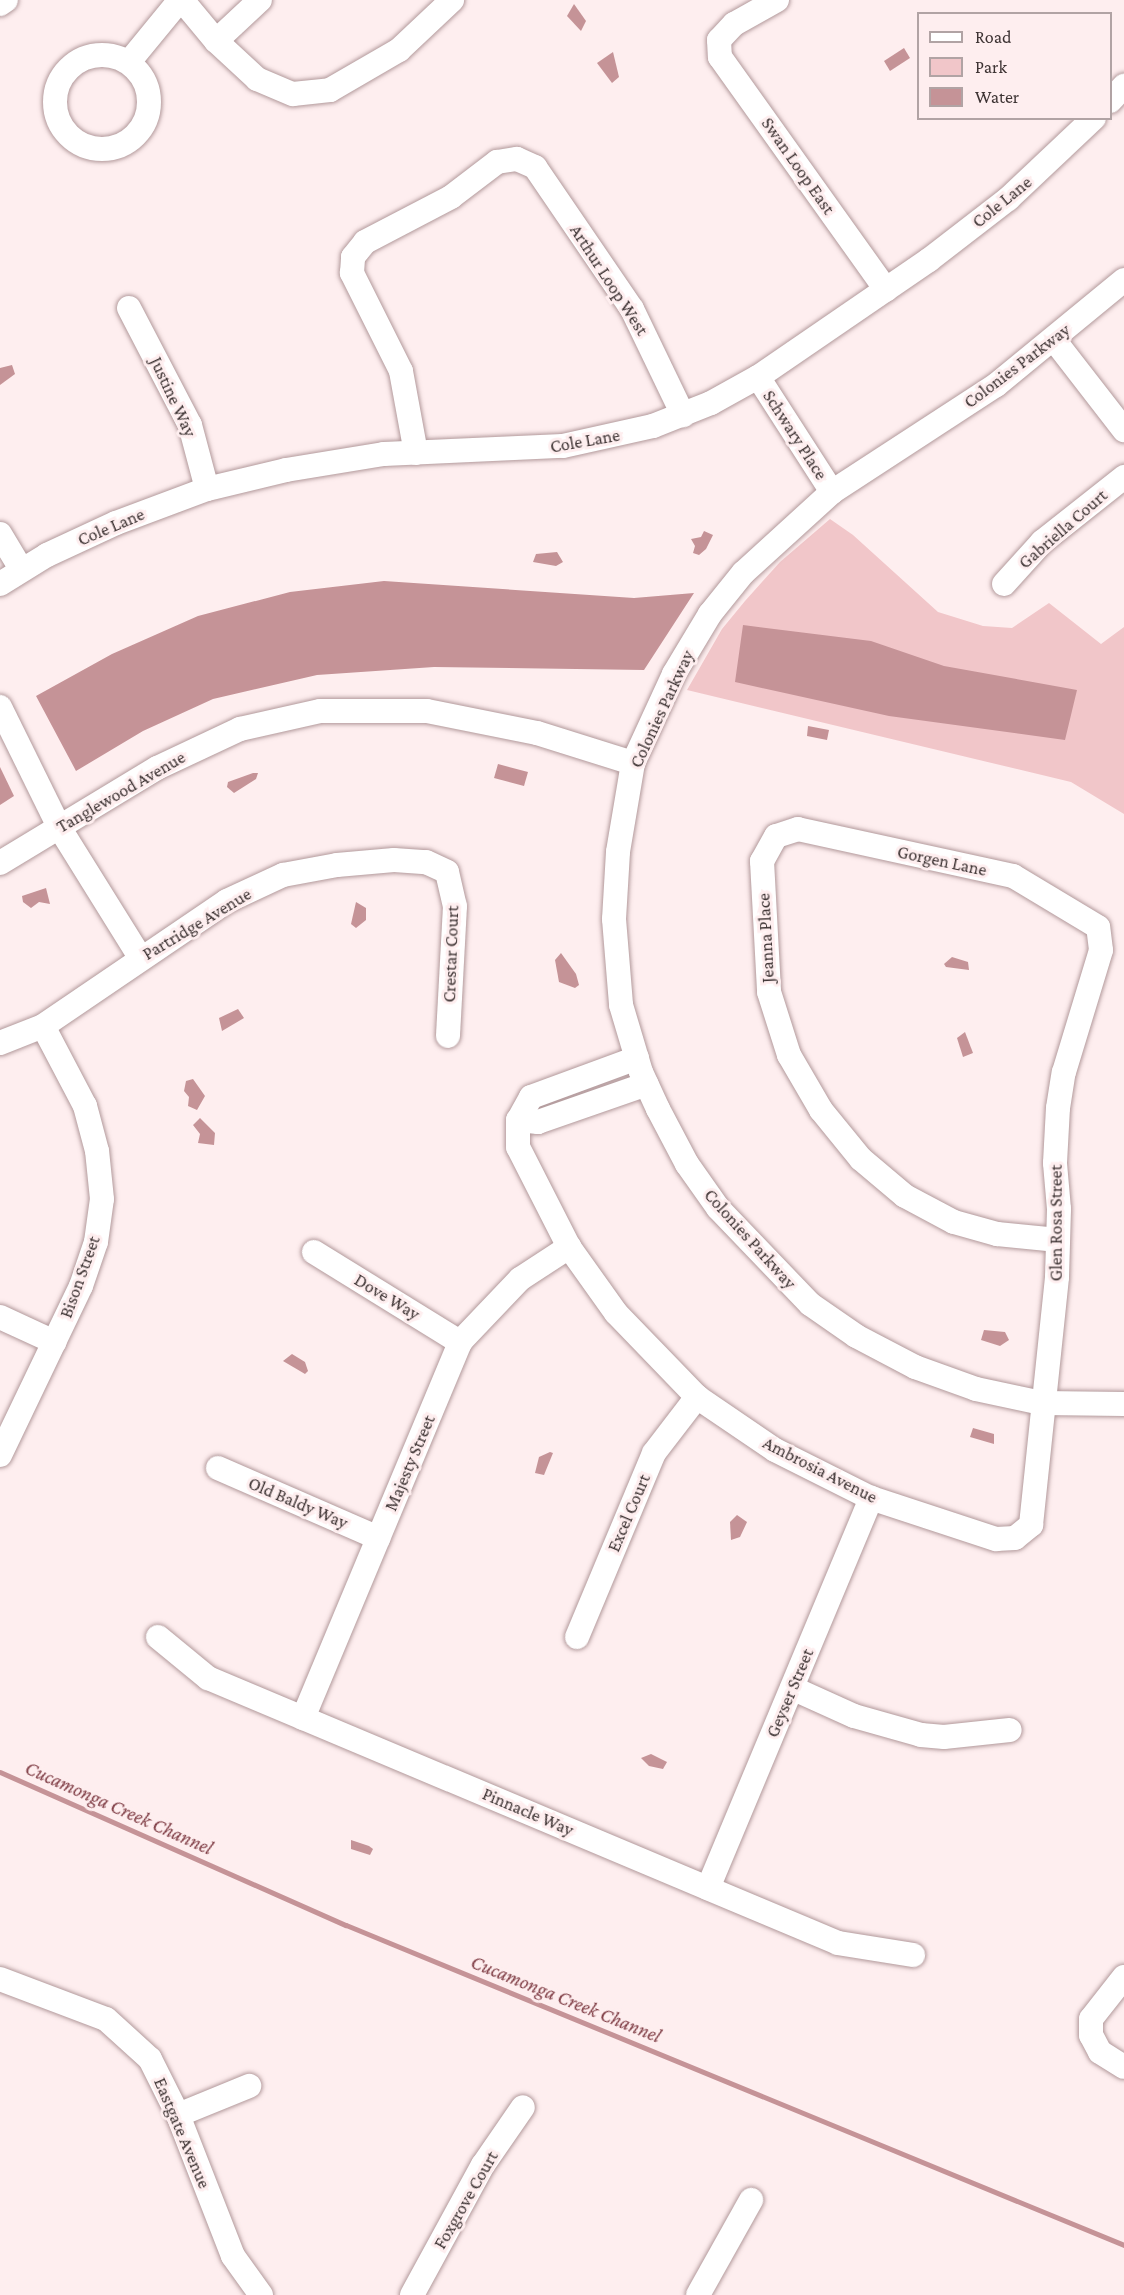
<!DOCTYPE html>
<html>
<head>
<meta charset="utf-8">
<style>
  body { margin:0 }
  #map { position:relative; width:1124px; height:2295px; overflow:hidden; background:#feeeef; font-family:"Crimson Pro",serif }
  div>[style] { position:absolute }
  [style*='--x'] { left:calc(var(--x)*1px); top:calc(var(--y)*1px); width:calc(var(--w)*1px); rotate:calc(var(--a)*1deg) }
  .green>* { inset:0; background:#f1c6c9 }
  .water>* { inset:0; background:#c59397 }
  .stream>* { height:5px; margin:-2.5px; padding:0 2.5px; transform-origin:2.5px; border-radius:2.5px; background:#c59397 }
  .roads { filter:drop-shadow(0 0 2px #b2999b) drop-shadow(0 0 2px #b2999b) }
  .minor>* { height:24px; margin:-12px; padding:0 12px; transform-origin:12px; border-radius:12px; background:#fff }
  .minor>.ring { margin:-12px; padding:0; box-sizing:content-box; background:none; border:24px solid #fff; border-radius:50% }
  span { translate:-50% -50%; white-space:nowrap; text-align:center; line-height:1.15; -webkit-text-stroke:6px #feeeef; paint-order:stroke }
  .street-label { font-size:18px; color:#3d3333 }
  .water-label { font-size:20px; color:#803e46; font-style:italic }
  .legend { position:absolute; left:917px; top:12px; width:195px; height:108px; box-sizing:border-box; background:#feeeef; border:2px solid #b1a3a4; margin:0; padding:8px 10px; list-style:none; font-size:18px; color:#3d3333 }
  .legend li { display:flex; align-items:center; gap:12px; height:30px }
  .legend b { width:30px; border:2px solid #b1a3a4 }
</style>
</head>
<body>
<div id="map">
  <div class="green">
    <div style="clip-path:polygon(830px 519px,853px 535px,938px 612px,983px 626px,1012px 628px,1049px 603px,1101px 644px,1124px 627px,1124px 814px,1071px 782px,687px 690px,722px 629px,745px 601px,780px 562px)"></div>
  </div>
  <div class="water">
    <div style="clip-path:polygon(574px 4px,586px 21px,581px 31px,567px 16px)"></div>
    <div style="clip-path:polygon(904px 48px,910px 58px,890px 71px,884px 61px)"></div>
    <div style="clip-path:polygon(613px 52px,619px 77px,612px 83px,597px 63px)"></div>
    <div style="clip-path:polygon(12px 365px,15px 374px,0 385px,0 368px)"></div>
    <div style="clip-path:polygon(704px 531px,713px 535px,706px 549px,699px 555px,693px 553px,695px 546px,691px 539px,701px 537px)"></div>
    <div style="clip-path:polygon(557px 552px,563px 562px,556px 566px,533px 562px,536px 554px)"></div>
    <div style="clip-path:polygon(384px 581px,634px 598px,694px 593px,644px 670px,434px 667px,317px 675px,213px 699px,143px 731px,76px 771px,36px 696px,112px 654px,198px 616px,290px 592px)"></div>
    <div style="clip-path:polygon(743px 625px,871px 641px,944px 666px,1077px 690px,1065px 740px,889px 716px,735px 682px)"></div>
    <div style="clip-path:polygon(808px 726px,829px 730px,827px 740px,807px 736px)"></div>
    <div style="clip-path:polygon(498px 764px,528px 772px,524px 786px,494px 778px)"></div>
    <div style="clip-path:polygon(0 767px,14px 796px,0 805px)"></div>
    <div style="clip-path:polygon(253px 773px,258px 773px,256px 779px,234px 793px,227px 787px,228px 782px)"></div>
    <div style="clip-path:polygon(46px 888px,50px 904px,39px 902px,31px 908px,23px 902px,22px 896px)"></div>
    <div style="clip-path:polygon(356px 902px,366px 908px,366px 920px,356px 928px,351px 924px)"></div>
    <div style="clip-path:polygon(561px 953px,576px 974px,579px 985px,575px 988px,559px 982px,555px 960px)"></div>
    <div style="clip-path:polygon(952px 957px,968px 962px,969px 970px,946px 967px,944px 964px)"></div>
    <div style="clip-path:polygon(238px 1009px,244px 1018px,222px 1031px,219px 1018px)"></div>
    <div style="clip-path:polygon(965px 1032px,973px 1053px,963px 1057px,957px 1038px)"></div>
    <div style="clip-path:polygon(193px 1079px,205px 1096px,197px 1110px,188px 1106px,189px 1097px,184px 1091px,186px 1081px)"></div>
    <div style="clip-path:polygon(200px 1118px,215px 1133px,214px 1145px,198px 1143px,200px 1134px,193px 1125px)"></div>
    <div style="clip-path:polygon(984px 1330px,1005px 1332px,1009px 1340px,1000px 1346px,981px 1340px)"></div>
    <div style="clip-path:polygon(292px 1354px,305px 1362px,308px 1371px,305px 1374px,283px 1361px)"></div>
    <div style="clip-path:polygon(973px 1428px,994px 1434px,994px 1444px,970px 1437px)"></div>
    <div style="clip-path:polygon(550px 1452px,553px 1453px,544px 1475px,535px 1473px,539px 1457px)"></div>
    <div style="clip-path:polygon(737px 1515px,747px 1522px,740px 1537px,731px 1540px,730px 1522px)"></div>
    <div style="clip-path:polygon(651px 1754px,667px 1762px,663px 1769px,649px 1766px,641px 1758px)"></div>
    <div style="clip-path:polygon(351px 1840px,369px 1846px,373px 1849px,370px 1855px,351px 1849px)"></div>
  </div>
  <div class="stream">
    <div style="--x:0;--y:1772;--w:378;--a:23.9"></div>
    <div style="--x:346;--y:1925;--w:841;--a:22.36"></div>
  </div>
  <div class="roads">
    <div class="minor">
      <div style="--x:182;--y:0;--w:53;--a:50.3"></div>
      <div style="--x:216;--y:41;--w:56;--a:42.8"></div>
      <div style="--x:257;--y:79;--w:39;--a:23"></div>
      <div style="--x:293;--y:94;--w:37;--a:-6"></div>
      <div style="--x:330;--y:90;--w:80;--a:-30.1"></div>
      <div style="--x:399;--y:50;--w:73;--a:-43.3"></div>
      <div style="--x:777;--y:0;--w:49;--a:150.8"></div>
      <div style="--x:734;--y:24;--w:22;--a:133"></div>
      <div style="--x:719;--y:40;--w:17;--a:87"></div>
      <div style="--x:720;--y:57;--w:286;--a:54.5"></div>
      <div style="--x:0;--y:4;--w:7;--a:-34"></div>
      <div style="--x:216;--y:41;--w:60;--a:-43"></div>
      <div class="ring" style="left:55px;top:55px;width:70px;height:70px"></div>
      <div style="--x:129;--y:62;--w:80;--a:-50.6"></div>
      <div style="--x:1110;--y:101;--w:21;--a:-47"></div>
      <div style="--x:1124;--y:280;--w:166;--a:140.6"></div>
      <div style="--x:996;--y:385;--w:196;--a:146.9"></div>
      <div style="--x:832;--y:492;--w:120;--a:137.7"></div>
      <div style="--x:743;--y:573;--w:53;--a:128.8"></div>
      <div style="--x:710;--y:614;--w:70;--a:121"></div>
      <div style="--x:674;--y:674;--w:98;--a:114.7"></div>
      <div style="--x:633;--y:763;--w:90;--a:99.6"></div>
      <div style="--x:618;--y:852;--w:67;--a:93.4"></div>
      <div style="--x:614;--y:919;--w:86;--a:85.3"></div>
      <div style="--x:621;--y:1005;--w:70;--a:73.4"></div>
      <div style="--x:641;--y:1072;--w:41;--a:65.3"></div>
      <div style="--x:658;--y:1109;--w:62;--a:62.2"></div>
      <div style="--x:687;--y:1164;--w:54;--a:54.8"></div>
      <div style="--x:718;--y:1208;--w:133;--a:46.2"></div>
      <div style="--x:810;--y:1304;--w:56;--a:34.8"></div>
      <div style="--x:856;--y:1336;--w:67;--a:27.7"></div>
      <div style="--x:915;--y:1367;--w:65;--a:19.8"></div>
      <div style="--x:976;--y:1389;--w:67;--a:12"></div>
      <div style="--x:1042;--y:1403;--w:82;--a:0.7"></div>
      <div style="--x:129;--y:308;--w:132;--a:62.5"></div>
      <div style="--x:190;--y:425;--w:66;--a:75.1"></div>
      <div style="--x:1055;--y:341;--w:113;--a:52.2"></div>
      <div style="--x:758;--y:377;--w:137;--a:57.2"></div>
      <div style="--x:416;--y:453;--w:83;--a:-100.4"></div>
      <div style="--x:401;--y:371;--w:110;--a:-116.6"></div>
      <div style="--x:352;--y:273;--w:16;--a:-86"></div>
      <div style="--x:353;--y:257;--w:19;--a:-51"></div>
      <div style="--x:365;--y:242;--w:97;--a:-27.6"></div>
      <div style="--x:451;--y:197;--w:58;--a:-37.3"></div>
      <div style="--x:497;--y:162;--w:20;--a:-9"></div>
      <div style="--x:517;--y:159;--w:20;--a:24"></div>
      <div style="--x:535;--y:167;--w:172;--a:55.7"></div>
      <div style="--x:632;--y:309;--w:118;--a:64.3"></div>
      <div style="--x:0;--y:534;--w:41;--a:59"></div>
      <div style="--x:0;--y:584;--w:55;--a:-31.7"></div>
      <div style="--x:47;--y:555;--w:76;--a:-24.9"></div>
      <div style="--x:116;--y:523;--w:97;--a:-20.5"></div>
      <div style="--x:207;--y:489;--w:81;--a:-13.5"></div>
      <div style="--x:286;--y:470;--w:99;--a:-9.3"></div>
      <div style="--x:384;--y:454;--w:179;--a:-2.6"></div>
      <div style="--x:563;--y:446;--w:92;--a:-12.5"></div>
      <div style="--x:653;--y:426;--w:62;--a:-21.6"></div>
      <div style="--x:711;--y:403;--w:54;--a:-29"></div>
      <div style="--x:758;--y:377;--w:207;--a:-34.4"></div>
      <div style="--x:929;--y:260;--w:100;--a:-37.7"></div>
      <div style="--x:1008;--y:199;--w:118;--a:-43.3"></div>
      <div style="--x:1004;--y:584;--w:57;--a:-47.9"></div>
      <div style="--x:1042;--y:542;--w:105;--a:-38.4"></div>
      <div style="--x:0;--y:707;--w:134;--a:63.8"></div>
      <div style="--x:59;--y:827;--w:153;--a:58.1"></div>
      <div style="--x:0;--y:863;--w:184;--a:-31.2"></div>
      <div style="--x:157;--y:768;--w:92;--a:-25.2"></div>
      <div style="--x:240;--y:729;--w:82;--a:-12.7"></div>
      <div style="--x:320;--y:711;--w:107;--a:0"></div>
      <div style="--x:427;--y:711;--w:112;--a:11.3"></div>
      <div style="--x:537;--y:733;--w:101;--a:17.4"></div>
      <div style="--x:0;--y:1043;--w:46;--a:-21.6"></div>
      <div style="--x:43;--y:1026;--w:222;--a:-34.2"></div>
      <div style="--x:227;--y:901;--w:62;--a:-24.9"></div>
      <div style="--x:283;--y:875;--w:55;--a:-10.5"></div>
      <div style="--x:337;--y:865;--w:57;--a:-5"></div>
      <div style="--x:394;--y:860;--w:32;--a:4"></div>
      <div style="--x:426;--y:862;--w:23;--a:25"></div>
      <div style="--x:447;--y:872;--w:35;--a:77"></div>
      <div style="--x:455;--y:906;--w:130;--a:93.1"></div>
      <div style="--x:637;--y:1058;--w:113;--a:159.8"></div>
      <div style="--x:531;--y:1097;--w:26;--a:119"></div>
      <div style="--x:518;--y:1120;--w:27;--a:90"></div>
      <div style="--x:518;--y:1147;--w:112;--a:63"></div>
      <div style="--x:569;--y:1247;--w:81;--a:54.5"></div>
      <div style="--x:616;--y:1313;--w:117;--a:46"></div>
      <div style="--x:697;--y:1397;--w:94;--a:34.2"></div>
      <div style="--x:775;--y:1450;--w:107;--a:26.6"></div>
      <div style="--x:871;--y:1498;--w:132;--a:18.2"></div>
      <div style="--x:996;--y:1539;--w:19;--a:-3"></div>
      <div style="--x:1015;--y:1538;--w:21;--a:-39"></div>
      <div style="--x:1031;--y:1525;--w:249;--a:-84"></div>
      <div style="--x:1057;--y:1277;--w:68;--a:-88.3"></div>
      <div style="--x:1059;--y:1209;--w:46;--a:-95"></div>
      <div style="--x:1055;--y:1163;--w:55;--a:-86.9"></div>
      <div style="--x:1058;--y:1108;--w:36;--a:-81"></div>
      <div style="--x:1064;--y:1072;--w:127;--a:-73.1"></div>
      <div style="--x:1101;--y:950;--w:23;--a:-97"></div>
      <div style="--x:1098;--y:927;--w:99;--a:-149"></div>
      <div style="--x:1013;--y:876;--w:220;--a:-167.7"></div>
      <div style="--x:798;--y:829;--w:23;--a:162"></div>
      <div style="--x:776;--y:836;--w:29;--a:119"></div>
      <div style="--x:762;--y:861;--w:131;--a:86.9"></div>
      <div style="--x:769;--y:992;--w:66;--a:72.4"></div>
      <div style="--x:789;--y:1055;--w:64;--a:59.8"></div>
      <div style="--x:821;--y:1110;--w:63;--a:50.8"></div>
      <div style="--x:861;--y:1159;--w:57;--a:40.1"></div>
      <div style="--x:905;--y:1196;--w:55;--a:28"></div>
      <div style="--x:954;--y:1222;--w:45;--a:15.6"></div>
      <div style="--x:997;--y:1234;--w:61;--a:5.6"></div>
      <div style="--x:518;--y:1120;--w:20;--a:6"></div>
      <div style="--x:538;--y:1122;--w:115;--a:-19.2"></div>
      <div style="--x:314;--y:1252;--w:172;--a:31.7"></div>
      <div style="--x:0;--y:1317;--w:60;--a:24.8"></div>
      <div style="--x:0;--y:1455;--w:187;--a:-64.4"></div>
      <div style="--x:81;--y:1286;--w:46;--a:-71.2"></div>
      <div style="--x:96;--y:1242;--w:43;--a:-82.1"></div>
      <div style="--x:102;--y:1199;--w:48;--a:-95.9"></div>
      <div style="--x:97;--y:1151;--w:47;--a:-104.9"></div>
      <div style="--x:85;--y:1106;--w:90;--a:-117.7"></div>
      <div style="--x:218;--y:1468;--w:175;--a:23.6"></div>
      <div style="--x:158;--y:1637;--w:65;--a:39.4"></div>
      <div style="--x:208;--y:1678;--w:683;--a:22.81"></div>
      <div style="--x:838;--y:1943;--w:76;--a:9.1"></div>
      <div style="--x:577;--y:1637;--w:199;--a:-67.3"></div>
      <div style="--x:654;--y:1453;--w:71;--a:-52.5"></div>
      <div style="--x:792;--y:1688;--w:68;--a:24.3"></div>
      <div style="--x:854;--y:1716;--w:70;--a:15.8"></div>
      <div style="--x:921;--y:1735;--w:23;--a:5"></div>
      <div style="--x:944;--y:1737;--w:66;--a:-6.1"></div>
      <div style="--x:303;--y:1718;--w:407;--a:-67.3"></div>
      <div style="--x:460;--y:1342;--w:87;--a:-46.4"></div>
      <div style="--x:520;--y:1279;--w:59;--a:-33.1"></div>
      <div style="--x:708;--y:1888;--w:423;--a:-67.3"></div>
      <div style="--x:1124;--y:1977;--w:53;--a:128.2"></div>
      <div style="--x:1091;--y:2019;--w:16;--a:90"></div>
      <div style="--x:1091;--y:2035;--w:19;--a:62"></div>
      <div style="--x:1100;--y:2052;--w:28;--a:32"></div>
      <div style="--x:0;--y:1979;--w:113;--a:20.7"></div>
      <div style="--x:106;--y:2019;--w:59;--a:42.3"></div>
      <div style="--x:150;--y:2059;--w:63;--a:63.4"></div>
      <div style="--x:178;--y:2115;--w:151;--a:68.7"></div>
      <div style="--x:233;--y:2256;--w:48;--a:54.3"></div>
      <div style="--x:178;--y:2115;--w:77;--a:-22.2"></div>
      <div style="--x:412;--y:2295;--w:148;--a:-61.4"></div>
      <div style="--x:483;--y:2165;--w:70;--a:-55.4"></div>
      <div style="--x:698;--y:2295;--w:109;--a:-60.8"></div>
    </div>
  </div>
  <div class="street-label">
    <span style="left:798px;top:166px;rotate:55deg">Swan Loop East</span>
    <span style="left:1002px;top:202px;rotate:-39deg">Cole Lane</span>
    <span style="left:609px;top:280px;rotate:57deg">Arthur Loop West</span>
    <span style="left:1017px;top:366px;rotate:-37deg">Colonies Parkway</span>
    <span style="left:173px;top:397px;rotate:65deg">Justine Way</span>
    <span style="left:795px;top:435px;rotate:57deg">Schwary Place</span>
    <span style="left:585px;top:441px;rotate:-10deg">Cole Lane</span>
    <span style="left:111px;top:527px;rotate:-23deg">Cole Lane</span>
    <span style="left:1063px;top:529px;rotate:-41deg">Gabriella Court</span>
    <span style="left:662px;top:709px;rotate:-65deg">Colonies Parkway</span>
    <span style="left:121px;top:792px;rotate:-30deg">Tanglewood Avenue</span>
    <span style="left:942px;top:861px;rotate:12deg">Gorgen Lane</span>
    <span style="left:197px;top:924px;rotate:-31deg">Partridge Avenue</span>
    <span style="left:766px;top:938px;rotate:-93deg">Jeanna Place</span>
    <span style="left:451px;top:954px;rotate:-88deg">Crestar Court</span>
    <span style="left:1056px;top:1223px;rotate:-90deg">Glen Rosa Street</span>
    <span style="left:750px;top:1239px;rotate:48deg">Colonies Parkway</span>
    <span style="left:80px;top:1277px;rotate:-70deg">Bison Street</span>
    <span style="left:387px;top:1297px;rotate:31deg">Dove Way</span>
    <span style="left:410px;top:1463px;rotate:-67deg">Majesty Street</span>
    <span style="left:820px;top:1470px;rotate:27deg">Ambrosia Avenue</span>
    <span style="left:298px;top:1503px;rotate:23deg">Old Baldy Way</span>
    <span style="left:629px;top:1513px;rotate:-67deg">Excel Court</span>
    <span style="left:790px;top:1693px;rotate:-67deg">Geyser Street</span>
    <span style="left:528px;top:1812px;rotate:23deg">Pinnacle Way</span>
    <span style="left:182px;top:2133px;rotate:67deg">Eastgate Avenue</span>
    <span style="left:466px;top:2200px;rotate:-60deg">Foxgrove Court</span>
  </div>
  <div class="water-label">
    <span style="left:119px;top:1808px;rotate:24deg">Cucamonga Creek Channel</span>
    <span style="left:566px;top:1999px;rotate:22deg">Cucamonga Creek Channel</span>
  </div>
  <ul class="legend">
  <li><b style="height:8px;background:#fff"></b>Road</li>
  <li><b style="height:16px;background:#f1c6c9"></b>Park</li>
  <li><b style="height:16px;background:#c59397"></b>Water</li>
  </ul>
</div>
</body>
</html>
